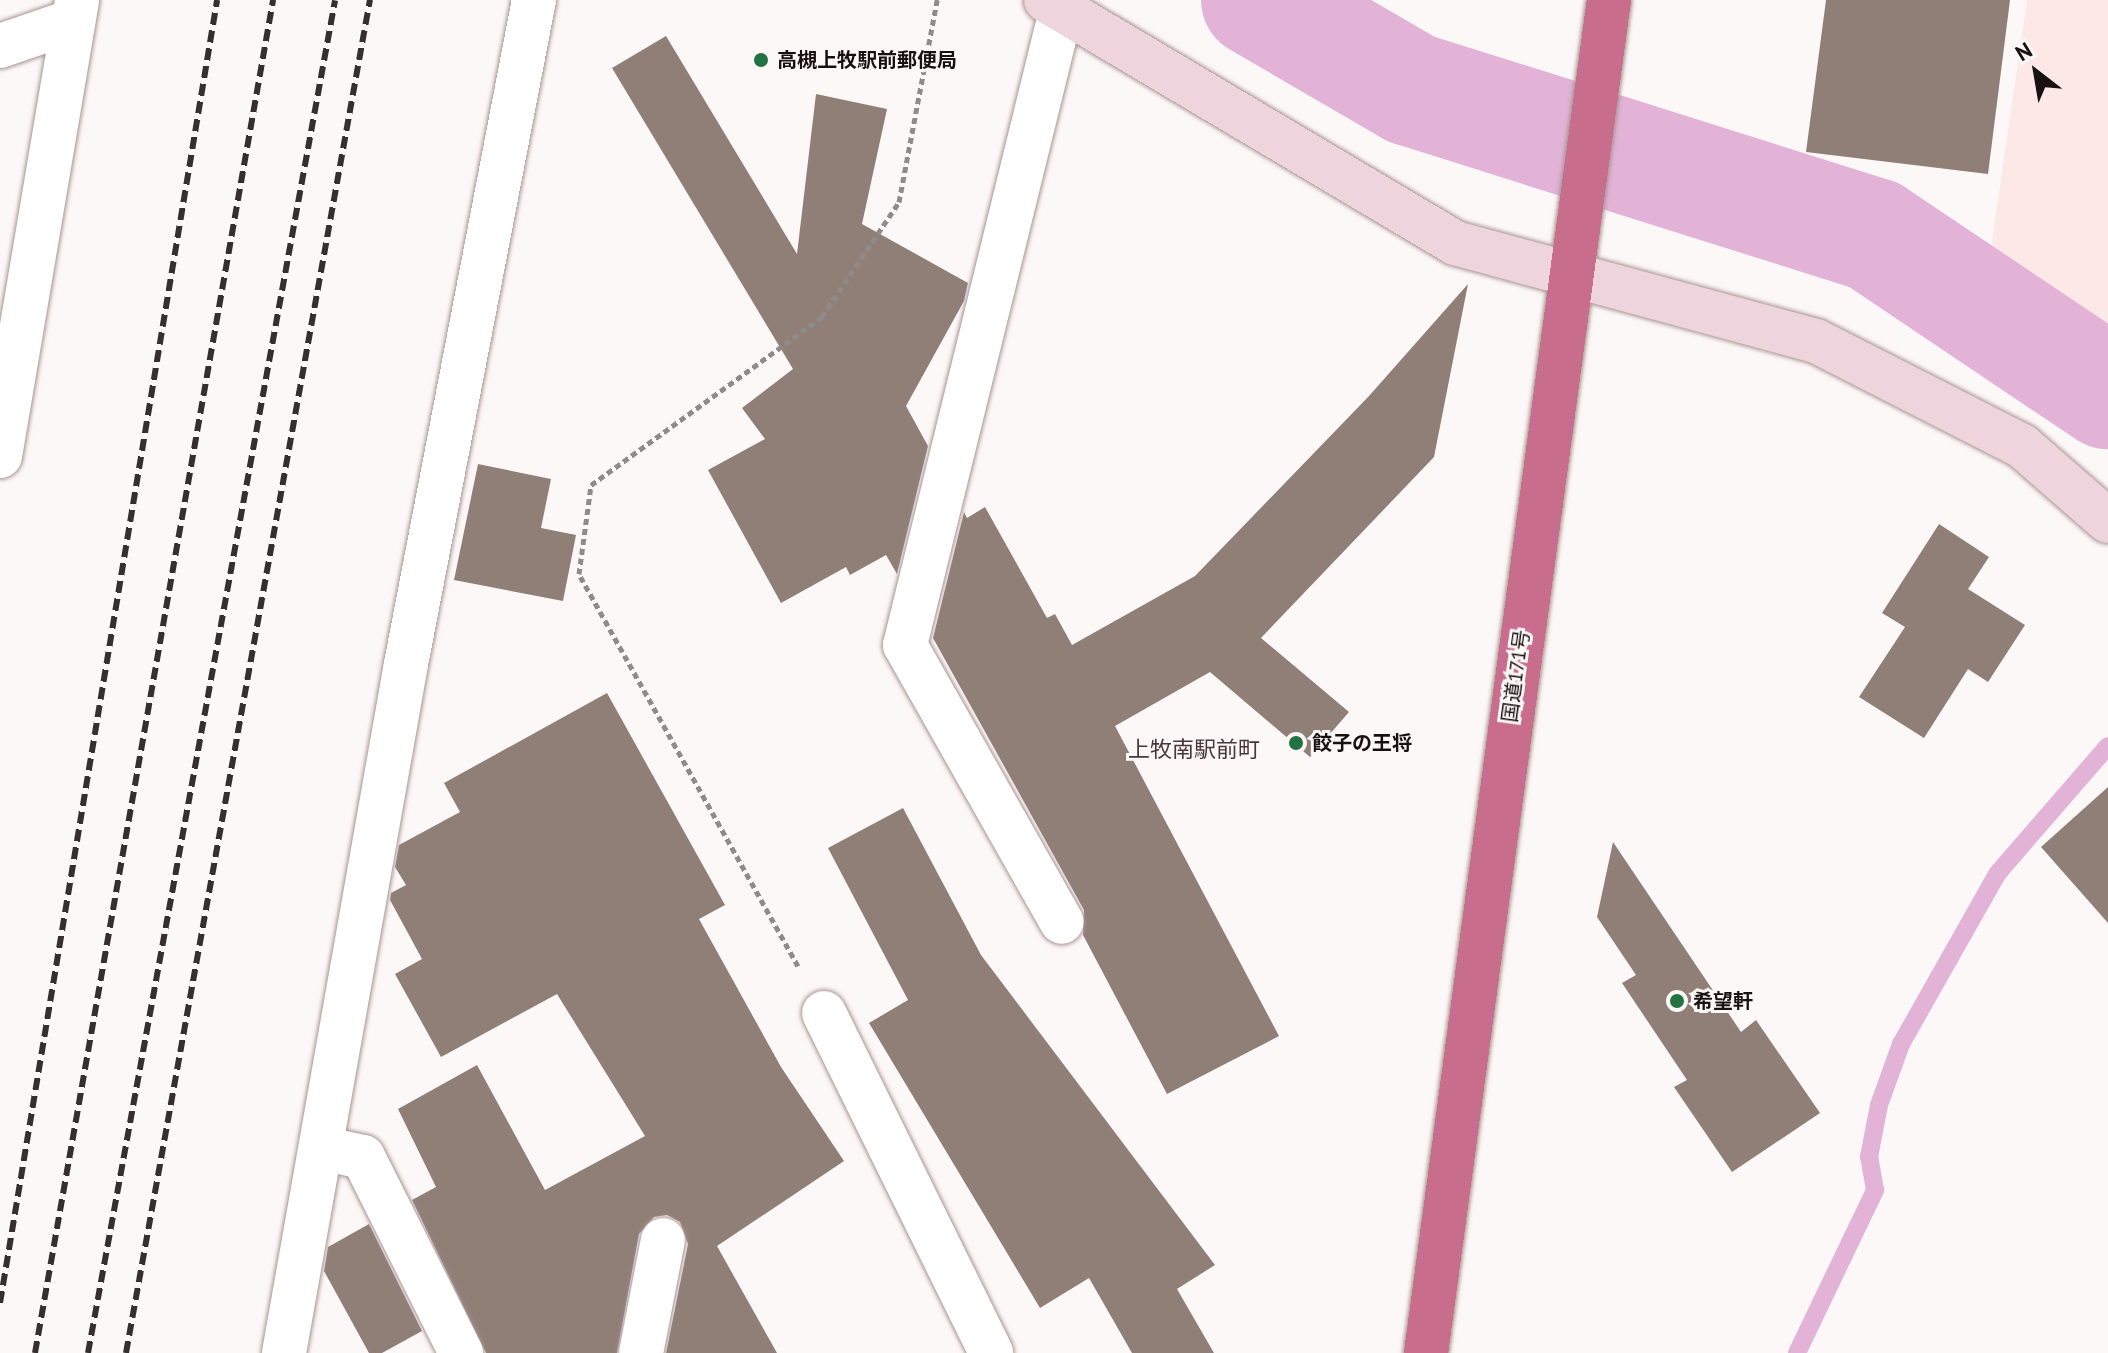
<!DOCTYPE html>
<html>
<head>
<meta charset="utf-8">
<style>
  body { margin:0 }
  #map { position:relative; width:2108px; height:1353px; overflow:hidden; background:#fdf8f8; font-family:"PT Sans","Noto Sans JP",sans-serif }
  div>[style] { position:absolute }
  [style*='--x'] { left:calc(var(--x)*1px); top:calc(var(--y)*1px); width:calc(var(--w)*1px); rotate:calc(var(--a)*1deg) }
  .built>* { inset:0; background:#fce9e7 }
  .stream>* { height:18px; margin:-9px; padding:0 9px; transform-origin:9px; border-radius:9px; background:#e2b3d7 }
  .river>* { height:114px; margin:-57px; padding:0 57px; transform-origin:57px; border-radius:57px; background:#e2b3d7 }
  .building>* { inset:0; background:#8f7f76 }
  .path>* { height:5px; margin-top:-2.5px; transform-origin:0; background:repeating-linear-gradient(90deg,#908a8a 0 6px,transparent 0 10px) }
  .roads { filter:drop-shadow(0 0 2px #a89492) drop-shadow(0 0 2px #a89492) }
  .street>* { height:44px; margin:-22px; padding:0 22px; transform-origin:22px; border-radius:22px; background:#fff }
  .secondary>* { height:44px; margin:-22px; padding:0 22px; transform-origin:22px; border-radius:22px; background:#eed4dc }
  .highway>* { height:44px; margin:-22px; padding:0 22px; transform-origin:22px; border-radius:22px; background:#c86e8c }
  .rail>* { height:6px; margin-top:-3px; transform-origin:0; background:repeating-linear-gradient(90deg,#362f2f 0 12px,transparent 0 18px) }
  .dots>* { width:22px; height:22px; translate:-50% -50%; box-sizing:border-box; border:4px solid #fdf8f8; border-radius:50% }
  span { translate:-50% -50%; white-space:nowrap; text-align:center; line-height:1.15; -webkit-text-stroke:6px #fdf8f8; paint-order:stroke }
  .poi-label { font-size:20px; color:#181110; font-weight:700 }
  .left { translate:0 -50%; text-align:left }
  .street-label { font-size:20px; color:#181110 }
  .neighbourhood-label { font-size:22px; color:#473735 }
  .north { position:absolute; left:1996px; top:32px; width:80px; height:80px; -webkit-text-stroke:6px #fdf8f8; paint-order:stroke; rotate:329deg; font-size:22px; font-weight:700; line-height:32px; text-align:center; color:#181110 }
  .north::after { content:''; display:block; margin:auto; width:28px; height:36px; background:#181110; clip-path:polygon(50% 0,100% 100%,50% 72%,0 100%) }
</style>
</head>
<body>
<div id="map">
  <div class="built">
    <div style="clip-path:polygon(2027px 0,2108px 0,2108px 342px,1988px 268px)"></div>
  </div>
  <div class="stream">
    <div style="--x:1797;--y:1353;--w:181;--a:-64.4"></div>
    <div style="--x:1875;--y:1190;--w:34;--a:-100"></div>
    <div style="--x:1869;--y:1157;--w:53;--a:-79.1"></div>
    <div style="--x:1879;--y:1105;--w:65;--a:-70.2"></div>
    <div style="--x:1901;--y:1044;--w:195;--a:-60.5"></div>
    <div style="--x:1997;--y:874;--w:169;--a:-49.1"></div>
  </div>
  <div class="river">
    <div style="--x:1258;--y:0;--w:177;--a:30.2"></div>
    <div style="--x:1411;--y:89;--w:485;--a:17.5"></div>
    <div style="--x:1874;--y:235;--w:282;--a:33.9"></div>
  </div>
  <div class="building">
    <div style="clip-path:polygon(1826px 0,2010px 0,1988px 174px,1806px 152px)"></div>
    <div style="clip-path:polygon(666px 36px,797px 254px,816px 94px,887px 109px,862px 224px,968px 283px,964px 301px,906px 406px,928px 446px,897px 574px,886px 555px,850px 575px,846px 567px,781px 603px,708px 470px,765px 439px,742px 408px,793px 369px,612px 68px)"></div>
    <div style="clip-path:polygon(1468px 284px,1434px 457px,1261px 638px,1349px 712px,1310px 757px,1210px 672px,1115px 726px,1279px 1036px,1167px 1094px,1083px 935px,1084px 910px,933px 638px,964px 512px,967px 518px,985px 507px,1047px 618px,1055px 614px,1072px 645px,1195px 576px,1369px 396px)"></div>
    <div style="clip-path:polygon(478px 464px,551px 479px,541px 528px,576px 535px,563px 601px,454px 580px)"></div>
    <div style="clip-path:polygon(1939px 524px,1989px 557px,1968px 589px,2025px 625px,1988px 682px,1968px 669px,1924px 738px,1859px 697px,1905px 627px,1882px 613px)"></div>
    <div style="clip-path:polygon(607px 693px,725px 905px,699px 919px,781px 1067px,844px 1161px,717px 1246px,777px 1353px,666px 1353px,688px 1244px,680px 1222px,667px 1215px,654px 1217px,639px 1234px,617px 1353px,486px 1353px,412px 1200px,436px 1187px,398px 1109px,477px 1065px,545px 1190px,645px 1136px,557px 994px,441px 1057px,395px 974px,422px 959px,390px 900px,391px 893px,406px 885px,395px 867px,399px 845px,460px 812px,444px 783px)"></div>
    <div style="clip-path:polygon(2108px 787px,2108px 923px,2041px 847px)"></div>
    <div style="clip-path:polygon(903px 808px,981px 955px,1215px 1265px,1177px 1289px,1214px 1353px,1132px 1353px,1089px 1278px,1040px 1308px,869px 1023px,908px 1000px,828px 848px)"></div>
    <div style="clip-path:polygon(1613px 842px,1741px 1032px,1756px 1020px,1820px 1113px,1732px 1172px,1674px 1087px,1687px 1080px,1622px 983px,1636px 975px,1597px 917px)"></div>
    <div style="clip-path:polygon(369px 1224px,422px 1331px,382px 1353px,369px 1353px,324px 1271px,328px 1247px)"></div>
  </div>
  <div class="path">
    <div style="--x:798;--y:966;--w:449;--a:-119.2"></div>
    <div style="--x:579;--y:574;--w:90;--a:-82.3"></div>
    <div style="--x:591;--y:485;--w:286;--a:-36"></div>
    <div style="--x:822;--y:317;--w:138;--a:-56.2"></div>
    <div style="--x:899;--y:202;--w:206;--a:-79.3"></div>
  </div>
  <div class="roads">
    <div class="street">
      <div style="--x:1061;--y:11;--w:653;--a:103.82"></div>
      <div style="--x:905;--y:645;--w:318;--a:60.5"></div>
      <div style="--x:0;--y:46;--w:77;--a:-18.9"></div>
      <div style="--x:0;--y:456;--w:462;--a:-80.4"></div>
      <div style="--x:824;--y:1013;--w:379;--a:63.8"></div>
      <div style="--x:321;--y:1148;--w:43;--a:12.1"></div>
      <div style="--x:363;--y:1157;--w:219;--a:63.4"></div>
      <div style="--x:284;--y:1353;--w:700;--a:-79.96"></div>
      <div style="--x:406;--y:664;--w:676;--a:-79.09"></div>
      <div style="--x:641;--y:1353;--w:115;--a:-79"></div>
    </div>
    <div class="secondary">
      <div style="--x:1046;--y:0;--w:476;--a:30.7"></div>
      <div style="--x:1455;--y:243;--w:374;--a:15.2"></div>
      <div style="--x:1816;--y:341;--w:231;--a:27"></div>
      <div style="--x:2022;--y:446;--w:114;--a:41.1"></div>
    </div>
    <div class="highway">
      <div style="--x:1426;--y:1353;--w:1365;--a:-82.3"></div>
    </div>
  </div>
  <div class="rail">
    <div style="--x:0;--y:1303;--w:1321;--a:-80.54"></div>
    <div style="--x:35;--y:1353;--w:1374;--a:-80.02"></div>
    <div style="--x:88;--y:1353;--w:1375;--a:-79.65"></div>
    <div style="--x:126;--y:1353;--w:1375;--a:-79.78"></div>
  </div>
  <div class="dots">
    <div style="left:761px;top:60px;background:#237242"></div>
    <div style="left:1296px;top:743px;background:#237242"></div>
    <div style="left:1677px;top:1001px;background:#237242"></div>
  </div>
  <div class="poi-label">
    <span class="left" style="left:777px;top:60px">高槻上牧駅前郵便局</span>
    <span class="left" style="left:1312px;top:743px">餃子の王将</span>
    <span class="left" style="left:1693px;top:1001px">希望軒</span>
  </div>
  <div class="street-label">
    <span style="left:1516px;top:676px;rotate:-82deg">国道171号</span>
  </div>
  <div class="neighbourhood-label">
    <span style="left:1194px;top:750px">上牧南駅前町</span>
  </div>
  <div class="north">N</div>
</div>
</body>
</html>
